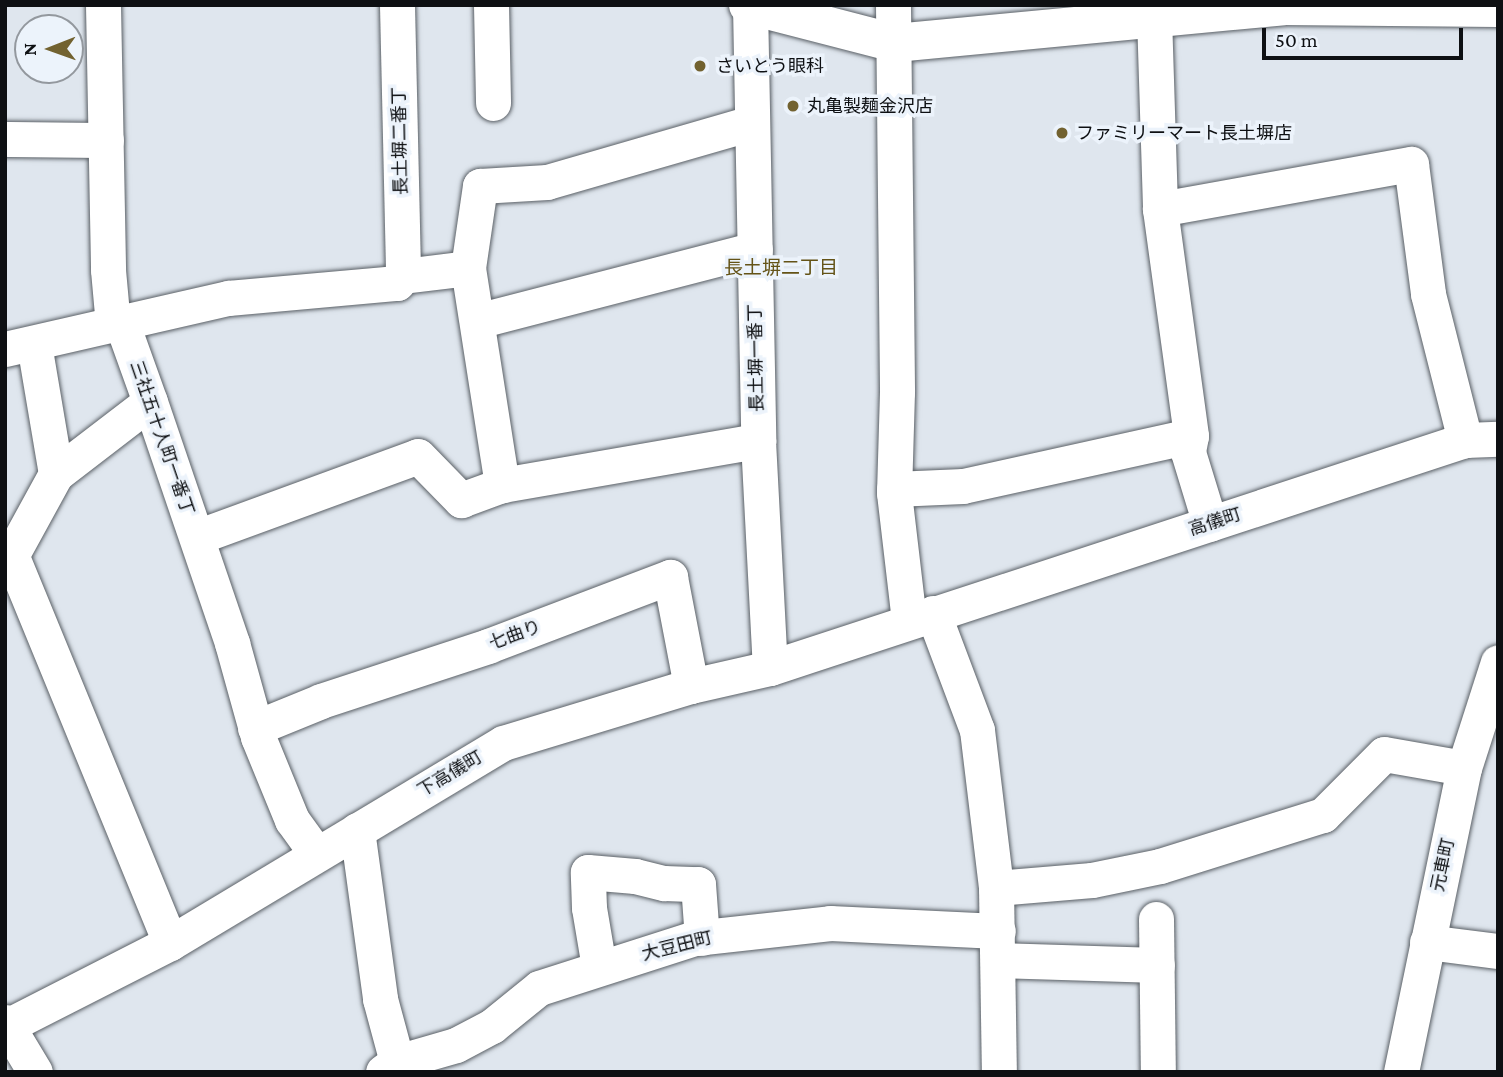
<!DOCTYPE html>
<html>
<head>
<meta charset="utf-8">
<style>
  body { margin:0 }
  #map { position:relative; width:1503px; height:1077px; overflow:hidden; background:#dfe6ee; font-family:"Crimson Pro","Noto Sans JP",serif }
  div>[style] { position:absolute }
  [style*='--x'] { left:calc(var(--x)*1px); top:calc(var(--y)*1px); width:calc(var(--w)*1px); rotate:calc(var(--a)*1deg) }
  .roads { filter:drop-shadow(0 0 2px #5a6066) drop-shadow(0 0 2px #5a6066) }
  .minor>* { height:35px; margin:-17.5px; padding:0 17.5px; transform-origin:17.5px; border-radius:17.5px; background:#fff }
  .major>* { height:38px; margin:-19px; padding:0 19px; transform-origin:19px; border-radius:19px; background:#fff }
  .dots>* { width:19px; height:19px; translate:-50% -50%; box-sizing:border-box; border:4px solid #ecf3fb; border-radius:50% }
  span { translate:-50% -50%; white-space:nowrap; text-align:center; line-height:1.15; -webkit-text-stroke:7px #ecf3fb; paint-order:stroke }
  .poi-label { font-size:18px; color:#0e1013 }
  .left { translate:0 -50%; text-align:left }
  .street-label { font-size:18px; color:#0e1013 }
  .neighbourhood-label { font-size:19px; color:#645317 }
  .frame { position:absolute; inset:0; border:7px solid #0e1013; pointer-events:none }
  .north { position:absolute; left:14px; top:14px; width:70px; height:70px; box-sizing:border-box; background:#ecf3fb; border:2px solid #93989e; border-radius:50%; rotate:269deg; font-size:19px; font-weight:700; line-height:28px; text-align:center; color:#0e1013 }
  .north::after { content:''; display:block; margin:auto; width:24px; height:32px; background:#726230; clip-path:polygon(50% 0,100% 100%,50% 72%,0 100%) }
  .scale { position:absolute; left:1262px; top:28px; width:201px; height:32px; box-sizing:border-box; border:4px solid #0e1013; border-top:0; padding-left:9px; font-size:21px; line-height:24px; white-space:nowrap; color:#0e1013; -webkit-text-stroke:5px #ecf3fb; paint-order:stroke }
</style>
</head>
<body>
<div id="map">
  <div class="roads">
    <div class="minor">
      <div style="--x:103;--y:5;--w:265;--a:88.9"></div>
      <div style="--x:108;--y:270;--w:44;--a:84.8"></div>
      <div style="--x:112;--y:314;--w:11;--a:38"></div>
      <div style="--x:121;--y:321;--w:86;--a:70.3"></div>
      <div style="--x:150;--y:402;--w:255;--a:71.2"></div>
      <div style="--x:232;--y:643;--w:98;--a:74.5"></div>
      <div style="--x:258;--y:737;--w:90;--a:67.7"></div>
      <div style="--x:292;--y:820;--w:41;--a:54"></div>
      <div style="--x:397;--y:5;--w:271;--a:88.7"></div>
      <div style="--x:491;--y:5;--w:98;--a:88.8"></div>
      <div style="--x:750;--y:5;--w:436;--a:88.9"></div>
      <div style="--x:758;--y:441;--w:227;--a:87"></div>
      <div style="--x:893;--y:5;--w:387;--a:89.4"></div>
      <div style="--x:897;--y:392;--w:101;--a:91.7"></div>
      <div style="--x:894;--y:493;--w:129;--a:83.3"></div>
      <div style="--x:1154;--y:16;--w:193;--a:88.2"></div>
      <div style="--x:1160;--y:209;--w:229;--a:82.2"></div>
      <div style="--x:1191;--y:436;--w:16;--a:101"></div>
      <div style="--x:1188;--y:452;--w:75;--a:73"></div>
      <div style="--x:5;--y:139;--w:101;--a:0.6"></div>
      <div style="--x:1160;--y:209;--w:255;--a:-10.2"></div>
      <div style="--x:1411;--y:164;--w:131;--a:82.5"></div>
      <div style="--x:1428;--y:294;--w:151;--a:75.8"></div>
      <div style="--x:468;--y:268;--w:83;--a:-81.7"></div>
      <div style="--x:480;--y:186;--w:67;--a:-3.4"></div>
      <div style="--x:547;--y:182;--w:213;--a:-16.1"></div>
      <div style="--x:477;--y:321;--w:287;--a:-14.5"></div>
      <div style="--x:34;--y:344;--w:132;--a:80.4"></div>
      <div style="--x:5;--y:349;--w:229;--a:-12.9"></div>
      <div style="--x:228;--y:298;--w:170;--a:-5.1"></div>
      <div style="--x:397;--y:283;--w:9;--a:-49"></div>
      <div style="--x:403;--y:276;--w:65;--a:-7"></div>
      <div style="--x:468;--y:268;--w:220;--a:81.1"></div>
      <div style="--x:894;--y:489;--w:69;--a:-2.5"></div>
      <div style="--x:963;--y:486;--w:233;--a:-12.4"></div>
      <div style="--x:197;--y:537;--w:235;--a:-20.1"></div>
      <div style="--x:418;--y:456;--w:62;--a:45.7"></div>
      <div style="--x:461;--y:500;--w:44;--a:-20.1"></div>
      <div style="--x:502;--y:485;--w:260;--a:-9.8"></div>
      <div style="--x:12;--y:557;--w:417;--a:67.7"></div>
      <div style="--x:5;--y:567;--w:106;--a:-61.3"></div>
      <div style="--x:56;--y:474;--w:118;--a:-37.5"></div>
      <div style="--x:933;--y:613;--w:125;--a:69.4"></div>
      <div style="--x:977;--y:730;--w:159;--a:83.1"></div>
      <div style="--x:996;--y:888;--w:184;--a:89.1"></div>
      <div style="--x:255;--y:728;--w:71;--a:-22.2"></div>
      <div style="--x:321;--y:701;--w:176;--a:-18.2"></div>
      <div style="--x:488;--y:646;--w:195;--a:-20.8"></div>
      <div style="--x:670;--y:577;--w:111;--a:79.1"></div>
      <div style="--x:357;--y:830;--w:171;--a:82.2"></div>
      <div style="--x:380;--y:999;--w:65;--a:74.9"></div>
      <div style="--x:397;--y:1062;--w:10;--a:90"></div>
      <div style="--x:996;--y:888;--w:96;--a:-4.8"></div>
      <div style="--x:1092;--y:880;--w:69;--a:-11.6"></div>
      <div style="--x:1160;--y:866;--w:171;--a:-17.4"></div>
      <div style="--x:1323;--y:815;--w:86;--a:-45"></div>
      <div style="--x:1384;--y:754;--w:81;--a:9.9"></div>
      <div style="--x:1156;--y:919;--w:153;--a:89.3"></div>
      <div style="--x:1427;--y:942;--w:72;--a:7.2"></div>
      <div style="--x:998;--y:960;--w:159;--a:1.8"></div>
      <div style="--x:599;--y:967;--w:60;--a:-99.6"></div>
      <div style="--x:589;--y:908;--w:36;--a:-92"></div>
      <div style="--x:588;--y:872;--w:47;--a:4.9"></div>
      <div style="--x:635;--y:876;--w:30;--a:14"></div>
      <div style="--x:664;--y:883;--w:34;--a:2"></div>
      <div style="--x:698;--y:884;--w:54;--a:85.8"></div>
      <div style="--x:5;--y:1022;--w:58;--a:59"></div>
      <div style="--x:7;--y:1026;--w:183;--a:-27"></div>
      <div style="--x:170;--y:943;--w:388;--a:-31"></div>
      <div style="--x:503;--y:743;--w:196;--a:-16.9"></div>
      <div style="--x:691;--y:686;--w:81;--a:-12.8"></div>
      <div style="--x:770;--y:668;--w:731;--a:-18.16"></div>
      <div style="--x:1465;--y:440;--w:33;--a:-2"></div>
      <div style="--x:383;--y:1072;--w:17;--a:-36"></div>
      <div style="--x:397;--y:1062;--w:61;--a:-16.1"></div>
      <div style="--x:456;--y:1045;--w:41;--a:-27.8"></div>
      <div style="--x:492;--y:1026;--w:60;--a:-39"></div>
      <div style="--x:539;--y:988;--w:164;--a:-17.8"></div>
      <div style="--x:695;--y:938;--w:136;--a:-6.3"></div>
      <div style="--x:830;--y:923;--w:168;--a:2.7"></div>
      <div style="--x:1401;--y:1072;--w:310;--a:-78.3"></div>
      <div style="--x:1464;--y:768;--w:111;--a:-72.2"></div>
    </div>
    <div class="major">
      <div style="--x:748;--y:5;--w:152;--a:14.5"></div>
      <div style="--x:895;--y:43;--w:390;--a:-5.4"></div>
      <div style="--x:1283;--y:6;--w:215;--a:0.5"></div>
    </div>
  </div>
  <div class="dots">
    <div style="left:700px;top:66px;background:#726230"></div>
    <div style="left:793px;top:106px;background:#726230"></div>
    <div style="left:1062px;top:133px;background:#726230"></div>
  </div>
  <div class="poi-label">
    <span class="left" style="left:716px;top:66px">さいとう眼科</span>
    <span class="left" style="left:807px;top:106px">丸亀製麺金沢店</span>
    <span class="left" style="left:1076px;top:133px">ファミリーマート長土塀店</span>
  </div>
  <div class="street-label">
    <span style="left:400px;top:141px;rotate:-91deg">長土塀二番丁</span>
    <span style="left:756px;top:358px;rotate:-91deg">長土塀一番丁</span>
    <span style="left:162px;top:438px;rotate:71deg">三社五十人町一番丁</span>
    <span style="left:1215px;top:522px;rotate:-18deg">高儀町</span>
    <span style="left:515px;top:635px;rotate:-20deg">七曲り</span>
    <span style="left:450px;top:774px;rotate:-31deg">下高儀町</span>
    <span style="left:1443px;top:865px;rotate:-78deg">元車町</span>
    <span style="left:677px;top:946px;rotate:-14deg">大豆田町</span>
  </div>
  <div class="neighbourhood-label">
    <span style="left:781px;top:268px">長土塀二丁目</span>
  </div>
  <div class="frame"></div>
  <div class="north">N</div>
  <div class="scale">50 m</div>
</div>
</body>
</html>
